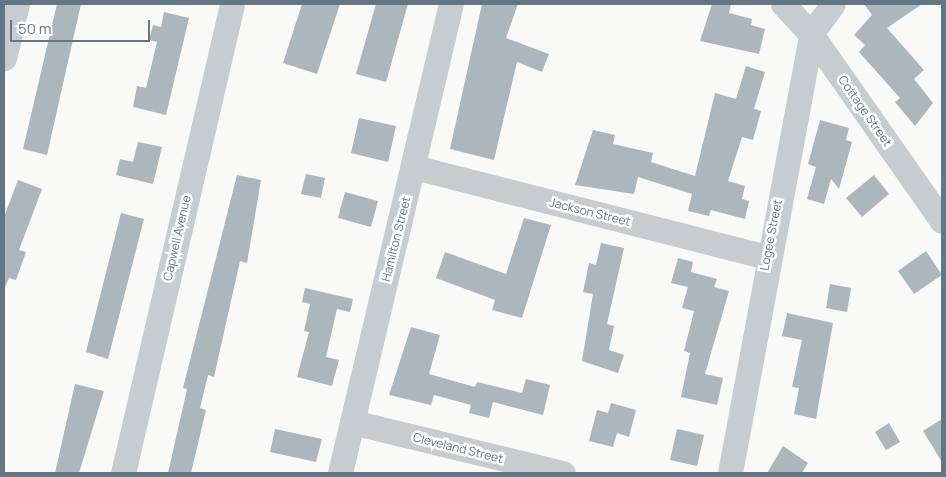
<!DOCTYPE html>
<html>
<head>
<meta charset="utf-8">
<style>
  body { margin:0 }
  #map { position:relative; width:946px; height:477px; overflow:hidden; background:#f9f9f7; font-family:Manrope,sans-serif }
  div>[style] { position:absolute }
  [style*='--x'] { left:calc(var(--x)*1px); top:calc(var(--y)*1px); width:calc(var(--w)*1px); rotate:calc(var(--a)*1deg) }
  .building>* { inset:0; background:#acb7bd }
  .minor>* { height:25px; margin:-12.5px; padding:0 12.5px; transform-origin:12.5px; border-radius:12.5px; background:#c6cccf }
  span { translate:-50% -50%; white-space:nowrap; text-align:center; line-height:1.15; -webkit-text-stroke:5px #fff; paint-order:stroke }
  .street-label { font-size:12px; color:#617785 }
  .frame { position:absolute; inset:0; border:5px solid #617785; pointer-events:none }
  .scale { position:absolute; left:10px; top:20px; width:140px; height:22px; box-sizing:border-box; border:2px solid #617785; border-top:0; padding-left:6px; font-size:15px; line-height:18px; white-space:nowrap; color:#617785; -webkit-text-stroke:4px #fff; paint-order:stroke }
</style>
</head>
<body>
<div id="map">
  <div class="building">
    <div style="clip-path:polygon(57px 4px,81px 4px,47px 155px,23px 149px)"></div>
    <div style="clip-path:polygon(302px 4px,340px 4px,317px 74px,283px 63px)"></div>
    <div style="clip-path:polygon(376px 4px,408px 4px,386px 82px,356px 74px)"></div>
    <div style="clip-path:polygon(482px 4px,518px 4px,506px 38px,549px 54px,542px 72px,517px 62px,494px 160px,450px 149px)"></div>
    <div style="clip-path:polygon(712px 4px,731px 4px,729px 13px,752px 19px,751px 25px,765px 29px,759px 54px,700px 41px)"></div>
    <div style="clip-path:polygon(864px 4px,922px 4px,887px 28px,924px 70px,914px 79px,933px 103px,915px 126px,895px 102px,900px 98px,859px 52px,865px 45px,854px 35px,872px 15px)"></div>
    <div style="clip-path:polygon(164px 12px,189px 18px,166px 115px,133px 107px,137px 86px,146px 88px,157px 42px,149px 40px,153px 25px,161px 27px)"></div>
    <div style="clip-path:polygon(746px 66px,765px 72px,754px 109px,761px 111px,753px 140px,742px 137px,728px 181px,745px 186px,742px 199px,749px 201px,745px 219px,711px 210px,709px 216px,688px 211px,692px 194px,638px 177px,634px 194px,575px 185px,593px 130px,615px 135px,613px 144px,653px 153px,651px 162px,695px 176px,715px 93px,736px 99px)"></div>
    <div style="clip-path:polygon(359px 118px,396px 126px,388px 162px,351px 153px)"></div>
    <div style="clip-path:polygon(820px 120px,849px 128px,846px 140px,852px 142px,839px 189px,831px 179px,824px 204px,807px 199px,816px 167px,808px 164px)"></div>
    <div style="clip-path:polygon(138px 142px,162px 147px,153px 184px,116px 175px,120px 159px,133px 162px)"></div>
    <div style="clip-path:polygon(306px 174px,325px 178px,321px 198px,301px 194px)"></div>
    <div style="clip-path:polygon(237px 175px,261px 180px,247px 263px,240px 261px,214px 377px,208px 375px,200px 408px,206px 410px,191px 473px,168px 473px,187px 389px,183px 388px)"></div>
    <div style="clip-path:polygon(874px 175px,889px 194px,862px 217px,846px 198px)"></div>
    <div style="clip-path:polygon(18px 180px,42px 189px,19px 250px,26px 252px,16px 280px,9px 278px,5px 287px,4px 217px)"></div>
    <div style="clip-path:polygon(345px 192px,378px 201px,371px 227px,338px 218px)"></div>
    <div style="clip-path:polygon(121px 213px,144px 219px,108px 359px,86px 352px)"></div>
    <div style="clip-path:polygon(524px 218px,551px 225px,522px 318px,492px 310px,495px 300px,436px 278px,445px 252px,506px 274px)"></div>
    <div style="clip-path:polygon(601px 243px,624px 248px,607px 324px,614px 326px,609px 350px,624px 355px,618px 373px,582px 361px,593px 294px,583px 292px,589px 263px,596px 265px)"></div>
    <div style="clip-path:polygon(926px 251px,942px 275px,914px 294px,898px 271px)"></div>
    <div style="clip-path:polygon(678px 258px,693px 262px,691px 272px,717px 279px,714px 287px,729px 291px,705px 374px,723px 378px,717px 405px,681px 397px,690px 353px,684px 351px,694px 311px,682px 308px,688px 287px,671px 283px)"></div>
    <div style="clip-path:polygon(830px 284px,851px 288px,847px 312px,826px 308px)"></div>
    <div style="clip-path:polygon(305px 288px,353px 299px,350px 312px,337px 309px,326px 357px,339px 360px,332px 386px,297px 377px,309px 332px,304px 331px,310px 304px,302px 302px)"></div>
    <div style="clip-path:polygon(787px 313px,833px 323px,816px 419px,794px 414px,799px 388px,792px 387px,802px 340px,782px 336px)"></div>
    <div style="clip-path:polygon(411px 327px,440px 335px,429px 374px,475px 387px,477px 382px,522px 393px,526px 379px,550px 385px,543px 415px,493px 402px,489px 418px,469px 413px,471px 405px,434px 395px,431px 405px,389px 395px)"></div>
    <div style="clip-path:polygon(75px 384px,104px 391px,79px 473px,55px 473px)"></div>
    <div style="clip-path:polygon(611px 403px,636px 410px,629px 437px,617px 433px,613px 447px,589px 441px,597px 410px,608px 413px)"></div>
    <div style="clip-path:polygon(942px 419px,942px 462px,923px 431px)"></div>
    <div style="clip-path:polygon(889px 423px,900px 442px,886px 450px,875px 432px)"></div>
    <div style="clip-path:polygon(275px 429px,322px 439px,316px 462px,270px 452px)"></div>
    <div style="clip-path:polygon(677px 429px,704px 435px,697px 466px,670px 460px)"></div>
    <div style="clip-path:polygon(783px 446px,808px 463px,802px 473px,767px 473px)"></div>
  </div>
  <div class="minor">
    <div style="--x:783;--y:4;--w:41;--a:47"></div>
    <div style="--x:811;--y:34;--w:228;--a:55"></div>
    <div style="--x:4;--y:58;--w:56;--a:-76.5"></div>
    <div style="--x:414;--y:167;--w:364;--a:14.3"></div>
    <div style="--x:352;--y:422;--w:217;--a:13.6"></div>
    <div style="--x:123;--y:473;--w:481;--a:-76.9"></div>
    <div style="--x:340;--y:473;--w:482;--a:-76.7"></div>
    <div style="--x:730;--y:473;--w:446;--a:-79.5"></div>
    <div style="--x:811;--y:34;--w:37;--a:-54"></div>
  </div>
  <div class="street-label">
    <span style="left:865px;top:111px;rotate:55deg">Cottage Street</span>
    <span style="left:590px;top:212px;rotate:14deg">Jackson Street</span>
    <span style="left:771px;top:235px;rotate:-79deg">Logee Street</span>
    <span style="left:177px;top:238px;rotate:-77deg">Capwell Avenue</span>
    <span style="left:396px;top:239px;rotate:-76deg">Hamilton Street</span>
    <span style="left:458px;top:448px;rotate:14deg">Cleveland Street</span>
  </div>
  <div class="frame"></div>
  <div class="scale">50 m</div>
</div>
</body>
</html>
